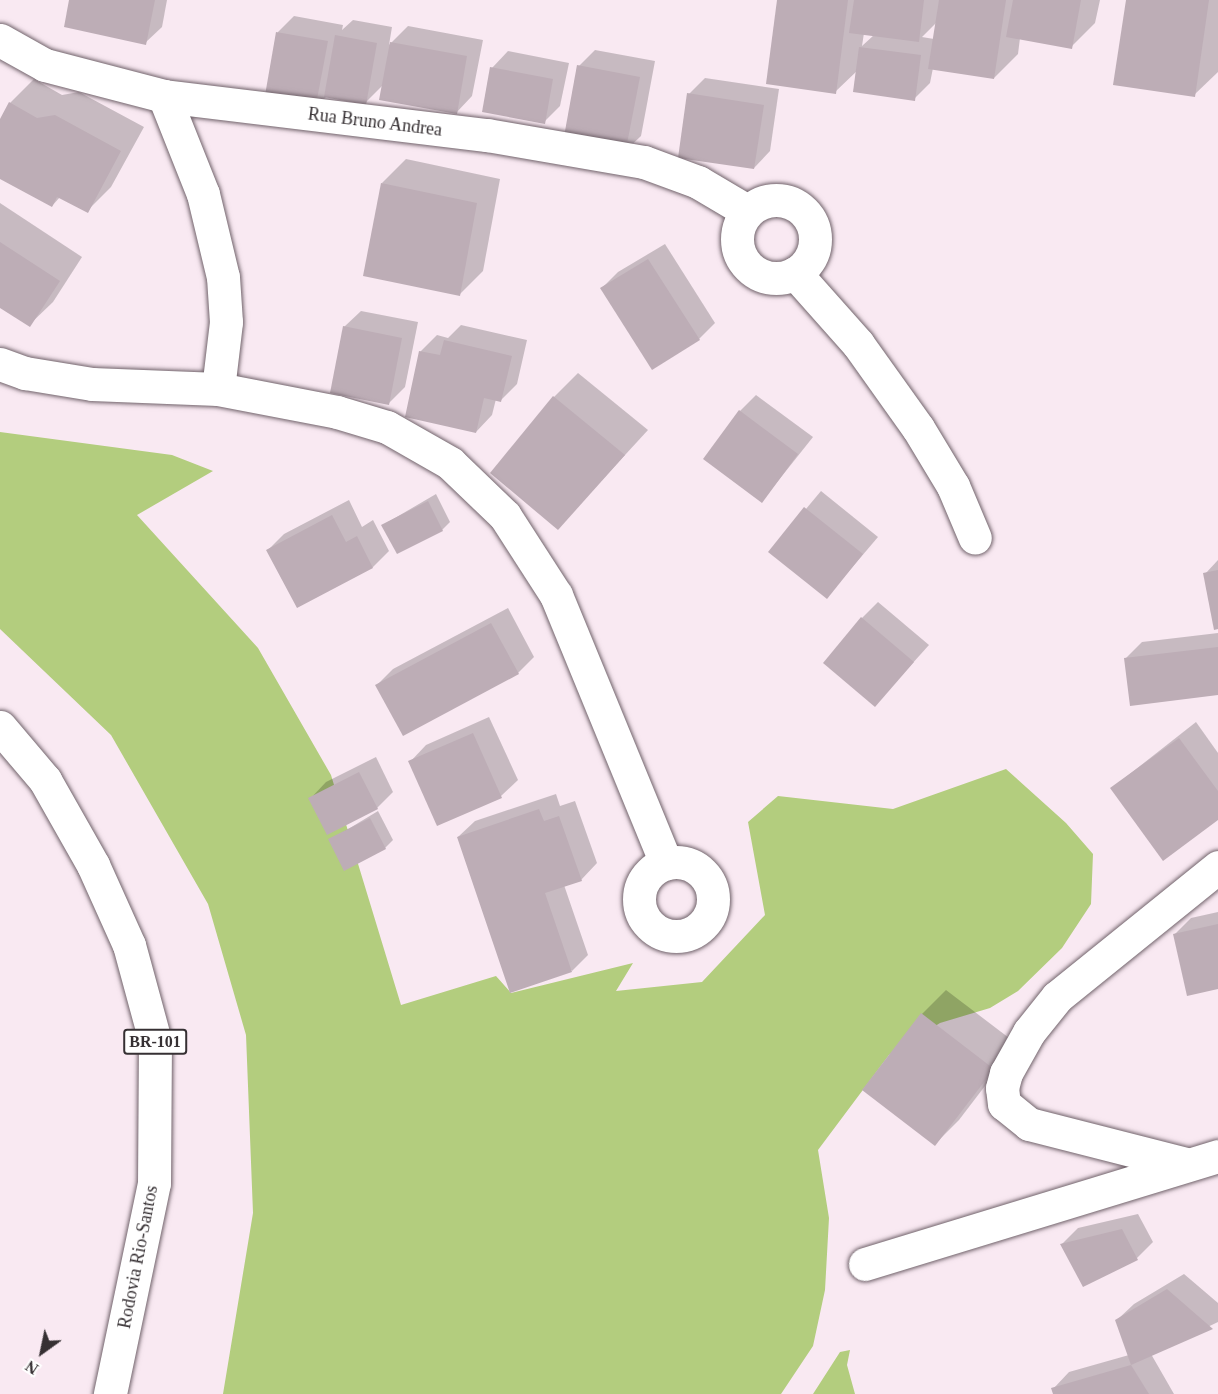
<!DOCTYPE html>
<html>
<head>
<meta charset="utf-8">
<style>
  body { margin:0 }
  #map { position:relative; width:1218px; height:1394px; overflow:hidden; background:#f9e9f2; font-family:"Times New Roman",serif }
  div>[style] { position:absolute }
  [style*='--x'] { left:calc(var(--x)*1px); top:calc(var(--y)*1px); width:calc(var(--w)*1px); rotate:calc(var(--a)*1deg) }
  .green>* { inset:0; background:#b3cd7e }
  .shadow>* { inset:0; background:#0003 }
  .building>* { inset:0; background:#bdadb6 }
  .roads { filter:drop-shadow(0 0 2px #71636b) drop-shadow(0 0 2px #71636b) }
  .minor>* { height:33px; margin:-16.5px; padding:0 16.5px; transform-origin:16.5px; border-radius:16.5px; background:#fff }
  .minor>.ring { margin:-16.5px; padding:0; box-sizing:content-box; background:none; border:33px solid #fff; border-radius:50% }
  .highway>* { height:33px; margin:-16.5px; padding:0 16.5px; transform-origin:16.5px; border-radius:16.5px; background:#fff }
  span { translate:-50% -50%; white-space:nowrap; text-align:center; line-height:1.15; -webkit-text-stroke:5px #fff; paint-order:stroke }
  .shield-label span { padding:2px 4px; background:#fff; border:2px solid; border-radius:4px; -webkit-text-stroke-width:0 }
  .shield-label { font-size:16px; color:#363033; font-weight:700 }
  .street-label { font-size:18px; color:#363033 }
  .north { position:absolute; left:12px; top:1322px; width:60px; height:60px; -webkit-text-stroke:4px #fff; paint-order:stroke; rotate:213deg; font-size:16px; font-weight:700; line-height:24px; text-align:center; color:#363033 }
  .north::after { content:''; display:block; margin:auto; width:21px; height:27px; background:#363033; clip-path:polygon(50% 0,100% 100%,50% 72%,0 100%) }
</style>
</head>
<body>
<div id="map">
  <div class="green">
    <div style="clip-path:polygon(0 432px,172px 455px,213px 471px,137px 515px,258px 648px,331px 775px,401px 1005px,496px 976px,511px 993px,633px 963px,616px 991px,702px 982px,765px 915px,748px 822px,778px 796px,893px 809px,1006px 769px,1066px 823px,1093px 854px,1091px 904px,1062px 948px,1018px 991px,990px 1008px,940px 1023px,889px 1055px,818px 1150px,829px 1218px,825px 1290px,813px 1346px,781px 1394px,223px 1394px,253px 1213px,246px 1035px,208px 904px,111px 735px,0 629px)"></div>
    <div style="clip-path:polygon(850px 1350px,847px 1365px,855px 1394px,813px 1394px,840px 1352px)"></div>
  </div>
  <div class="shadow">
    <div style="clip-path:polygon(71px 0,167px 0,162px 27px,145px 43px)"></div>
    <div style="clip-path:polygon(evenodd,778px 0,1100px 0,1095px 23px,1071px 47px,1020px 38px,1018px 54px,994px 78px,933px 68px,930px 83px,914px 99px,858px 70px,835px 92px,778px 0,937px 22px,934px 39px,922px 37px,937px 22px,778px 0,864px 33px,874px 35px,862px 46px,864px 33px)"></div>
    <div style="clip-path:polygon(1128px 0,1218px 0,1218px 72px,1194px 95px)"></div>
    <div style="clip-path:polygon(294px 16px,343px 25px,342px 30px,353px 20px,392px 27px,389px 45px,408px 26px,483px 40px,472px 96px,456px 113px,384px 84px,365px 103px,327px 96px,315px 108px,266px 100px,278px 32px)"></div>
    <div style="clip-path:polygon(595px 50px,655px 61px,641px 136px,624px 152px,579px 66px)"></div>
    <div style="clip-path:polygon(508px 51px,569px 63px,560px 106px,544px 122px,492px 68px)"></div>
    <div style="clip-path:polygon(705px 78px,779px 89px,770px 151px,754px 168px,689px 94px)"></div>
    <div style="clip-path:polygon(34px 79px,62px 95px,79px 92px,144px 127px,111px 187px,87px 211px,60px 197px,52px 206px,0 178px,0 122px,10px 103px)"></div>
    <div style="clip-path:polygon(406px 159px,500px 179px,483px 271px,459px 295px,382px 183px)"></div>
    <div style="clip-path:polygon(0 203px,82px 257px,53px 302px,29px 325px,0 306px)"></div>
    <div style="clip-path:polygon(665px 244px,715px 323px,699px 339px,602px 288px,618px 272px)"></div>
    <div style="clip-path:polygon(361px 311px,418px 322px,405px 387px,389px 403px,344px 327px)"></div>
    <div style="clip-path:polygon(461px 325px,527px 340px,517px 384px,501px 400px,496px 399px,492px 415px,476px 432px,420px 352px,437px 335px,448px 338px)"></div>
    <div style="clip-path:polygon(578px 373px,648px 430px,558px 528px,554px 397px)"></div>
    <div style="clip-path:polygon(756px 395px,813px 437px,762px 501px,740px 411px)"></div>
    <div style="clip-path:polygon(821px 491px,878px 537px,827px 597px,770px 552px)"></div>
    <div style="clip-path:polygon(436px 494px,450px 522px,442px 530px,383px 525px)"></div>
    <div style="clip-path:polygon(349px 500px,362px 527px,373px 520px,389px 551px,373px 567px,298px 606px,268px 550px,284px 534px)"></div>
    <div style="clip-path:polygon(1218px 560px,1218px 628px,1205px 574px)"></div>
    <div style="clip-path:polygon(878px 602px,929px 645px,875px 705px,862px 618px)"></div>
    <div style="clip-path:polygon(508px 608px,534px 657px,518px 673px,377px 685px,393px 669px)"></div>
    <div style="clip-path:polygon(1218px 633px,1218px 694px,1126px 658px,1142px 642px)"></div>
    <div style="clip-path:polygon(489px 717px,518px 780px,501px 796px,438px 824px,410px 762px,426px 745px)"></div>
    <div style="clip-path:polygon(1196px 722px,1218px 753px,1218px 819px,1112px 788px)"></div>
    <div style="clip-path:polygon(376px 757px,393px 792px,377px 808px,310px 799px,326px 782px)"></div>
    <div style="clip-path:polygon(556px 794px,560px 806px,575px 801px,597px 863px,581px 880px,564px 885px,588px 955px,572px 971px,458px 837px,475px 821px)"></div>
    <div style="clip-path:polygon(378px 811px,393px 840px,385px 848px,330px 840px)"></div>
    <div style="clip-path:polygon(1218px 912px,1218px 987px,1175px 934px,1191px 918px)"></div>
    <div style="clip-path:polygon(946px 990px,1017px 1044px,959px 1120px,935px 1144px,864px 1090px,922px 1014px)"></div>
    <div style="clip-path:polygon(1138px 1214px,1153px 1242px,1137px 1258px,1062px 1244px,1078px 1228px)"></div>
    <div style="clip-path:polygon(1184px 1274px,1218px 1303px,1218px 1322px,1151px 1354px,1174px 1394px,1055px 1394px,1053px 1389px,1069px 1372px,1129px 1355px,1117px 1320px,1134px 1304px)"></div>
  </div>
  <div class="building">
    <div style="clip-path:polygon(69px 0,155px 0,146px 45px,64px 27px)"></div>
    <div style="clip-path:polygon(777px 0,848px 0,836px 94px,766px 84px)"></div>
    <div style="clip-path:polygon(854px 0,924px 0,919px 42px,849px 33px)"></div>
    <div style="clip-path:polygon(939px 0,1006px 0,994px 79px,928px 69px)"></div>
    <div style="clip-path:polygon(1013px 0,1081px 0,1072px 49px,1006px 37px)"></div>
    <div style="clip-path:polygon(1126px 0,1209px 0,1195px 97px,1113px 85px)"></div>
    <div style="clip-path:polygon(276px 32px,328px 41px,315px 110px,264px 101px)"></div>
    <div style="clip-path:polygon(335px 35px,377px 43px,366px 105px,324px 97px)"></div>
    <div style="clip-path:polygon(390px 42px,467px 56px,457px 114px,379px 100px)"></div>
    <div style="clip-path:polygon(859px 47px,921px 55px,915px 101px,853px 92px)"></div>
    <div style="clip-path:polygon(577px 65px,640px 77px,625px 154px,563px 142px)"></div>
    <div style="clip-path:polygon(490px 67px,553px 79px,545px 124px,482px 112px)"></div>
    <div style="clip-path:polygon(687px 93px,764px 105px,754px 169px,678px 158px)"></div>
    <div style="clip-path:polygon(9px 102px,37px 118px,55px 115px,121px 151px,88px 213px,57px 197px,52px 207px,0 179px,0 119px)"></div>
    <div style="clip-path:polygon(381px 183px,477px 203px,460px 296px,363px 276px)"></div>
    <div style="clip-path:polygon(0 242px,60px 281px,30px 327px,0 308px)"></div>
    <div style="clip-path:polygon(648px 259px,700px 340px,652px 370px,600px 288px)"></div>
    <div style="clip-path:polygon(343px 326px,402px 338px,389px 405px,330px 393px)"></div>
    <div style="clip-path:polygon(444px 340px,512px 356px,501px 402px,484px 398px,476px 433px,405px 417px,419px 351px,440px 355px)"></div>
    <div style="clip-path:polygon(553px 396px,625px 455px,558px 530px,490px 473px)"></div>
    <div style="clip-path:polygon(739px 410px,798px 454px,762px 503px,703px 459px)"></div>
    <div style="clip-path:polygon(428px 501px,443px 531px,397px 554px,381px 525px)"></div>
    <div style="clip-path:polygon(804px 507px,863px 554px,827px 599px,768px 552px)"></div>
    <div style="clip-path:polygon(332px 515px,346px 542px,357px 536px,373px 568px,297px 608px,266px 550px)"></div>
    <div style="clip-path:polygon(1218px 570px,1218px 629px,1214px 630px,1203px 573px)"></div>
    <div style="clip-path:polygon(861px 617px,914px 662px,875px 707px,823px 663px)"></div>
    <div style="clip-path:polygon(491px 623px,519px 674px,403px 736px,375px 685px)"></div>
    <div style="clip-path:polygon(1218px 647px,1218px 695px,1130px 706px,1124px 658px)"></div>
    <div style="clip-path:polygon(473px 733px,502px 798px,437px 826px,408px 761px)"></div>
    <div style="clip-path:polygon(1179px 738px,1218px 791px,1218px 820px,1163px 861px,1110px 788px)"></div>
    <div style="clip-path:polygon(359px 772px,378px 809px,327px 835px,308px 798px)"></div>
    <div style="clip-path:polygon(539px 809px,544px 821px,559px 816px,582px 881px,545px 893px,572px 972px,510px 993px,457px 837px)"></div>
    <div style="clip-path:polygon(370px 818px,386px 849px,344px 871px,328px 839px)"></div>
    <div style="clip-path:polygon(1218px 924px,1218px 989px,1187px 996px,1173px 934px)"></div>
    <div style="clip-path:polygon(921px 1013px,994px 1069px,935px 1146px,862px 1090px)"></div>
    <div style="clip-path:polygon(1122px 1229px,1138px 1260px,1083px 1287px,1060px 1244px)"></div>
    <div style="clip-path:polygon(1167px 1289px,1213px 1329px,1131px 1365px,1115px 1320px)"></div>
    <div style="clip-path:polygon(1131px 1365px,1149px 1394px,1053px 1394px,1051px 1388px)"></div>
  </div>
  <div class="roads">
    <div class="minor">
      <div style="--x:0;--y:40;--w:51;--a:29.1"></div>
      <div style="--x:45;--y:65;--w:123;--a:14.6"></div>
      <div style="--x:164;--y:96;--w:325;--a:6.9"></div>
      <div style="--x:487;--y:135;--w:159;--a:9.8"></div>
      <div style="--x:644;--y:162;--w:58;--a:20.3"></div>
      <div style="--x:698;--y:182;--w:57;--a:30.6"></div>
      <div style="--x:164;--y:96;--w:105;--a:68.3"></div>
      <div style="--x:203;--y:194;--w:85;--a:76.5"></div>
      <div style="--x:223;--y:277;--w:45;--a:86.2"></div>
      <div style="--x:226;--y:322;--w:67;--a:96.8"></div>
      <div class="ring" style="left:737px;top:200px;width:45px;height:45px"></div>
      <div style="--x:795;--y:273;--w:95;--a:48.4"></div>
      <div style="--x:858;--y:344;--w:103;--a:54.5"></div>
      <div style="--x:918;--y:428;--w:68;--a:58.9"></div>
      <div style="--x:953;--y:486;--w:56;--a:67.1"></div>
      <div style="--x:0;--y:364;--w:27;--a:20"></div>
      <div style="--x:25;--y:373;--w:68;--a:9.3"></div>
      <div style="--x:92;--y:384;--w:126;--a:2.3"></div>
      <div style="--x:218;--y:389;--w:121;--a:10.9"></div>
      <div style="--x:337;--y:412;--w:52;--a:16.7"></div>
      <div style="--x:387;--y:427;--w:73;--a:29.7"></div>
      <div style="--x:450;--y:463;--w:76;--a:43.9"></div>
      <div style="--x:505;--y:516;--w:94;--a:57.2"></div>
      <div style="--x:556;--y:595;--w:290;--a:67.7"></div>
      <div class="ring" style="left:639px;top:862px;width:41px;height:41px"></div>
      <div style="--x:1186;--y:1164;--w:162;--a:-165.7"></div>
      <div style="--x:1029;--y:1124;--w:32;--a:-141"></div>
      <div style="--x:1004;--y:1104;--w:16;--a:-97"></div>
      <div style="--x:1002;--y:1088;--w:16;--a:-75"></div>
      <div style="--x:1006;--y:1073;--w:47;--a:-60.7"></div>
      <div style="--x:1029;--y:1032;--w:45;--a:-51.3"></div>
      <div style="--x:1057;--y:997;--w:207;--a:-38.9"></div>
      <div style="--x:865;--y:1264;--w:369;--a:-17"></div>
    </div>
    <div class="highway">
      <div style="--x:0;--y:727;--w:70;--a:49.7"></div>
      <div style="--x:45;--y:780;--w:98;--a:60.5"></div>
      <div style="--x:93;--y:865;--w:88;--a:65.8"></div>
      <div style="--x:129;--y:945;--w:99;--a:74.8"></div>
      <div style="--x:155;--y:1041;--w:142;--a:90.4"></div>
      <div style="--x:154;--y:1183;--w:216;--a:101.8"></div>
    </div>
  </div>
  <div class="shield-label">
    <span style="left:155px;top:1042px">BR-101</span>
  </div>
  <div class="street-label">
    <span style="left:375px;top:122px;rotate:7deg">Rua Bruno Andrea</span>
    <span style="left:138px;top:1257px;rotate:-79deg">Rodovia Rio-Santos</span>
  </div>
  <div class="north">N</div>
</div>
</body>
</html>
